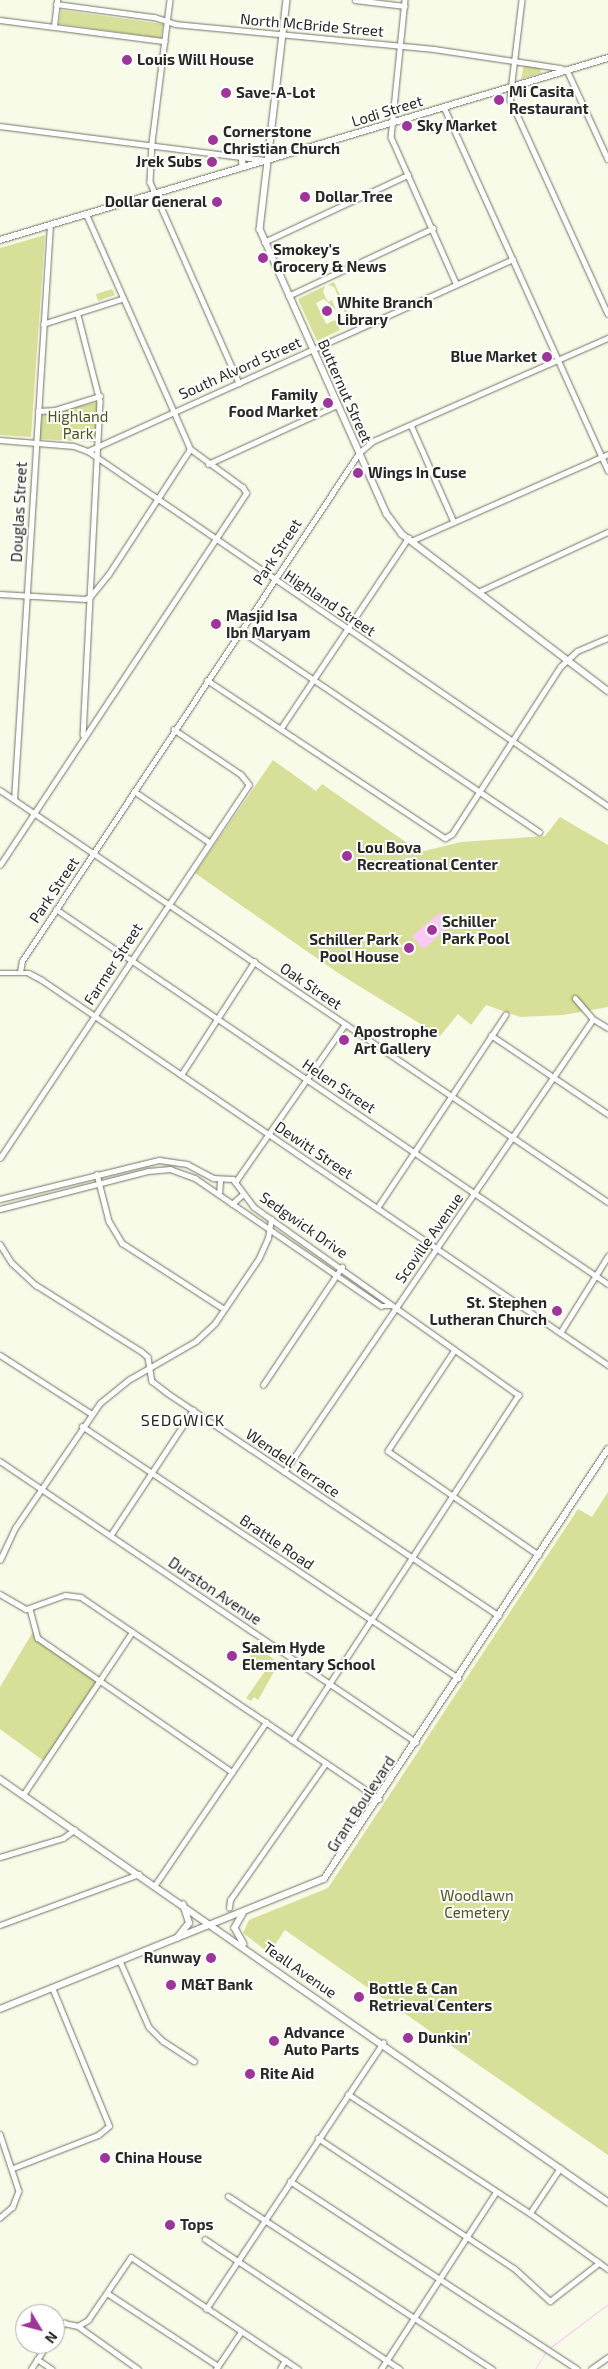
<!DOCTYPE html>
<html>
<head>
<meta charset="utf-8">
<style>
  body { margin:0 }
  #map { position:relative; width:608px; height:2369px; overflow:hidden; background:#f9fbe9; font-family:"Exo 2",sans-serif }
  div>[style] { position:absolute }
  [style*='--x'] { left:calc(var(--x)*1px); top:calc(var(--y)*1px); width:calc(var(--w)*1px); rotate:calc(var(--a)*1deg) }
  .green>* { inset:0; background:#d7df99 }
  .water>* { inset:0; background:#fac9f5 }
  .stream>* { height:1px; margin:-0.5px; padding:0 0.5px; transform-origin:0.5px; border-radius:0.5px; background:#fac9f5 }
  .roads { filter:drop-shadow(0 0 1px #717363) drop-shadow(0 0 1px #717363) }
  .minor>* { height:4.5px; margin:-2.25px; padding:0 2.25px; transform-origin:2.25px; border-radius:2.25px; background:#fff }
  .tertiary>* { height:5.5px; margin:-2.75px; padding:0 2.75px; transform-origin:2.75px; border-radius:2.75px; background:#fff }
  .dots>* { width:14px; height:14px; translate:-50% -50%; box-sizing:border-box; border:2px solid #fff; border-radius:50% }
  span { translate:-50% -50%; white-space:nowrap; text-align:center; line-height:1.15; -webkit-text-stroke:4px #fff; paint-order:stroke }
  .street-label { font-size:15px; color:#282922 }
  .poi-label { font-size:15px; color:#282922; font-weight:700 }
  .left { translate:0 -50%; text-align:left }
  .right { translate:-100% -50%; text-align:right }
  .park-label { font-size:15px; color:#4f531c }
  .neighbourhood-label { font-size:16px; color:#282922; letter-spacing:1px }
  .north { position:absolute; left:15px; top:2304px; width:50px; height:50px; box-sizing:border-box; background:#fff; border:1px solid #a9a9a7; border-radius:50%; rotate:127deg; font-size:14px; font-weight:700; line-height:20px; text-align:center; color:#282922 }
  .north::after { content:''; display:block; margin:auto; width:18px; height:22px; background:#9e369a; clip-path:polygon(50% 0,100% 100%,50% 72%,0 100%) }
</style>
</head>
<body>
<div id="map">
  <div class="green">
    <div style="clip-path:polygon(61px 10px,163px 24px,161px 38px,59px 24px)"></div>
    <div style="clip-path:polygon(524px 65px,540px 67px,541px 73px,521px 79px)"></div>
    <div style="clip-path:polygon(45px 235px,31px 437px,0 435px,0 248px)"></div>
    <div style="clip-path:polygon(334px 282px,353px 324px,342px 329px,350px 324px,334px 287px,328px 285px)"></div>
    <div style="clip-path:polygon(325px 286px,323px 292px,328px 302px,332px 300px,336px 310px,324px 299px,316px 303px,326px 324px,335px 320px,340px 330px,317px 341px,298px 299px)"></div>
    <div style="clip-path:polygon(112px 289px,115px 295px,98px 301px,96px 294px)"></div>
    <div style="clip-path:polygon(98px 402px,95px 442px,39px 439px,42px 415px)"></div>
    <div style="clip-path:polygon(273px 760px,316px 791px,322px 784px,420px 852px,461px 842px,545px 836px,560px 817px,608px 845px,608px 1007px,563px 1015px,520px 1017px,486px 1005px,471px 1025px,458px 1014px,440px 1036px,338px 973px,195px 873px)"></div>
    <div style="clip-path:polygon(608px 1492px,608px 2155px,285px 1930px,269px 1953px,243px 1933px,249px 1920px,328px 1888px,578px 1509px,592px 1517px)"></div>
    <div style="clip-path:polygon(34px 1630px,36px 1635px,99px 1681px,45px 1762px,0 1729px,0 1687px)"></div>
    <div style="clip-path:polygon(257px 1647px,279px 1663px,258px 1700px,254px 1697px,251px 1701px,246px 1698px,266px 1670px,249px 1658px)"></div>
  </div>
  <div class="water">
    <div style="clip-path:polygon(441px 912px,452px 925px,423px 949px,412px 936px)"></div>
  </div>
  <div class="stream">
    <div style="--x:551;--y:2347;--w:71;--a:-37"></div>
    <div style="--x:535;--y:2369;--w:19;--a:-58"></div>
  </div>
  <div class="roads">
    <div class="minor">
      <div style="--x:170;--y:0;--w:144;--a:97.2"></div>
      <div style="--x:152;--y:143;--w:39;--a:93"></div>
      <div style="--x:150;--y:182;--w:220;--a:66.1"></div>
      <div style="--x:355;--y:0;--w:50;--a:6.8"></div>
      <div style="--x:405;--y:0;--w:138;--a:95.8"></div>
      <div style="--x:391;--y:137;--w:160;--a:66"></div>
      <div style="--x:522;--y:0;--w:100;--a:96.9"></div>
      <div style="--x:510;--y:99;--w:236;--a:65.5"></div>
      <div style="--x:56;--y:4;--w:99;--a:7.6"></div>
      <div style="--x:154;--y:17;--w:22;--a:18"></div>
      <div style="--x:175;--y:24;--w:260;--a:5.5"></div>
      <div style="--x:434;--y:49;--w:127;--a:8.6"></div>
      <div style="--x:560;--y:68;--w:7;--a:16"></div>
      <div style="--x:567;--y:70;--w:98;--a:65.3"></div>
      <div style="--x:0;--y:20;--w:166;--a:7.3"></div>
      <div style="--x:54;--y:26;--w:26;--a:-83"></div>
      <div style="--x:444;--y:107;--w:399;--a:65.7"></div>
      <div style="--x:0;--y:126;--w:268;--a:7.3"></div>
      <div style="--x:264;--y:242;--w:159;--a:-25"></div>
      <div style="--x:288;--y:296;--w:160;--a:-25.1"></div>
      <div style="--x:78;--y:315;--w:89;--a:75.7"></div>
      <div style="--x:100;--y:401;--w:334;--a:92.9"></div>
      <div style="--x:43;--y:324;--w:83;--a:-17.6"></div>
      <div style="--x:38;--y:411;--w:17;--a:-3"></div>
      <div style="--x:55;--y:410;--w:47;--a:-17.3"></div>
      <div style="--x:411;--y:425;--w:106;--a:66.1"></div>
      <div style="--x:0;--y:440;--w:74;--a:4.6"></div>
      <div style="--x:74;--y:446;--w:15;--a:20"></div>
      <div style="--x:88;--y:451;--w:630;--a:34.32"></div>
      <div style="--x:88;--y:451;--w:466;--a:-24.3"></div>
      <div style="--x:208;--y:464;--w:142;--a:-24.6"></div>
      <div style="--x:411;--y:541;--w:215;--a:-23.8"></div>
      <div style="--x:478;--y:592;--w:143;--a:-24.8"></div>
      <div style="--x:0;--y:594;--w:85;--a:3.4"></div>
      <div style="--x:85;--y:599;--w:5;--a:-22"></div>
      <div style="--x:90;--y:597;--w:28;--a:-51"></div>
      <div style="--x:108;--y:575;--w:150;--a:-56.9"></div>
      <div style="--x:240;--y:630;--w:361;--a:34"></div>
      <div style="--x:207;--y:680;--w:286;--a:33.6"></div>
      <div style="--x:445;--y:838;--w:8;--a:-30"></div>
      <div style="--x:452;--y:834;--w:199;--a:-57.1"></div>
      <div style="--x:560;--y:667;--w:23;--a:-43"></div>
      <div style="--x:577;--y:651;--w:34;--a:-23"></div>
      <div style="--x:281;--y:728;--w:229;--a:-56.2"></div>
      <div style="--x:0;--y:790;--w:734;--a:34.12"></div>
      <div style="--x:134;--y:791;--w:91;--a:34.2"></div>
      <div style="--x:14;--y:800;--w:576;--a:-86.42"></div>
      <div style="--x:0;--y:865;--w:446;--a:-56.5"></div>
      <div style="--x:246;--y:493;--w:6;--a:-121"></div>
      <div style="--x:243;--y:488;--w:66;--a:-143.7"></div>
      <div style="--x:190;--y:449;--w:257;--a:-113.9"></div>
      <div style="--x:56;--y:909;--w:667;--a:34.19"></div>
      <div style="--x:20;--y:972;--w:11;--a:-80"></div>
      <div style="--x:22;--y:961;--w:610;--a:-56.44"></div>
      <div style="--x:359;--y:453;--w:18;--a:-41"></div>
      <div style="--x:373;--y:441;--w:257;--a:-23.7"></div>
      <div style="--x:0;--y:973;--w:29;--a:0"></div>
      <div style="--x:29;--y:973;--w:15;--a:28"></div>
      <div style="--x:42;--y:980;--w:685;--a:34.22"></div>
      <div style="--x:575;--y:998;--w:28;--a:49"></div>
      <div style="--x:593;--y:1019;--w:17;--a:31"></div>
      <div style="--x:491;--y:1035;--w:141;--a:34"></div>
      <div style="--x:181;--y:1075;--w:135;--a:-57.1"></div>
      <div style="--x:0;--y:1158;--w:448;--a:-56.3"></div>
      <div style="--x:249;--y:785;--w:13;--a:-129"></div>
      <div style="--x:241;--y:775;--w:81;--a:-146.1"></div>
      <div style="--x:97;--y:1174;--w:49;--a:75.7"></div>
      <div style="--x:109;--y:1221;--w:26;--a:59"></div>
      <div style="--x:122;--y:1243;--w:121;--a:32.9"></div>
      <div style="--x:236;--y:1181;--w:191;--a:-55.2"></div>
      <div style="--x:219;--y:1195;--w:15;--a:-86"></div>
      <div style="--x:0;--y:1199;--w:164;--a:-13.8"></div>
      <div style="--x:159;--y:1160;--w:28;--a:8"></div>
      <div style="--x:187;--y:1164;--w:30;--a:28"></div>
      <div style="--x:213;--y:1178;--w:20;--a:3"></div>
      <div style="--x:233;--y:1179;--w:35;--a:53"></div>
      <div style="--x:254;--y:1207;--w:325;--a:35.4"></div>
      <div style="--x:519;--y:1395;--w:413;--a:123.2"></div>
      <div style="--x:232;--y:1204;--w:15;--a:-42"></div>
      <div style="--x:377;--y:1208;--w:232;--a:-56.4"></div>
      <div style="--x:0;--y:1209;--w:153;--a:-14.4"></div>
      <div style="--x:148;--y:1171;--w:22;--a:-5"></div>
      <div style="--x:170;--y:1169;--w:27;--a:20"></div>
      <div style="--x:195;--y:1178;--w:226;--a:34.5"></div>
      <div style="--x:381;--y:1306;--w:10;--a:0"></div>
      <div style="--x:0;--y:1244;--w:22;--a:58"></div>
      <div style="--x:12;--y:1263;--w:33;--a:43"></div>
      <div style="--x:36;--y:1285;--w:124;--a:32.2"></div>
      <div style="--x:141;--y:1351;--w:9;--a:41"></div>
      <div style="--x:148;--y:1357;--w:24;--a:81"></div>
      <div style="--x:152;--y:1381;--w:18;--a:38"></div>
      <div style="--x:166;--y:1392;--w:401;--a:33.9"></div>
      <div style="--x:560;--y:1333;--w:91;--a:-58.1"></div>
      <div style="--x:455;--y:1350;--w:121;--a:123.6"></div>
      <div style="--x:388;--y:1451;--w:183;--a:34.6"></div>
      <div style="--x:0;--y:1355;--w:109;--a:32.7"></div>
      <div style="--x:263;--y:1385;--w:142;--a:-56.2"></div>
      <div style="--x:82;--y:1426;--w:453;--a:33.8"></div>
      <div style="--x:0;--y:1461;--w:502;--a:34.04"></div>
      <div style="--x:284;--y:1472;--w:548;--a:-55.7"></div>
      <div style="--x:110;--y:1536;--w:151;--a:-56.6"></div>
      <div style="--x:0;--y:1560;--w:35;--a:-65"></div>
      <div style="--x:15;--y:1528;--w:151;--a:-55.8"></div>
      <div style="--x:100;--y:1403;--w:38;--a:-39"></div>
      <div style="--x:130;--y:1379;--w:76;--a:-29.9"></div>
      <div style="--x:196;--y:1341;--w:26;--a:-43"></div>
      <div style="--x:215;--y:1323;--w:78;--a:-55.9"></div>
      <div style="--x:259;--y:1258;--w:22;--a:-66"></div>
      <div style="--x:268;--y:1238;--w:19;--a:-81"></div>
      <div style="--x:0;--y:1594;--w:30;--a:30"></div>
      <div style="--x:26;--y:1609;--w:41;--a:-19.7"></div>
      <div style="--x:65;--y:1595;--w:16;--a:7"></div>
      <div style="--x:81;--y:1597;--w:360;--a:34.1"></div>
      <div style="--x:30;--y:1609;--w:30;--a:75"></div>
      <div style="--x:38;--y:1638;--w:236;--a:34.6"></div>
      <div style="--x:23;--y:1795;--w:196;--a:-56.2"></div>
      <div style="--x:0;--y:1857;--w:66;--a:-16.8"></div>
      <div style="--x:63;--y:1838;--w:14;--a:-36"></div>
      <div style="--x:155;--y:1885;--w:197;--a:-55.7"></div>
      <div style="--x:229;--y:1908;--w:8;--a:-83"></div>
      <div style="--x:230;--y:1900;--w:167;--a:-55"></div>
      <div style="--x:0;--y:1925;--w:148;--a:-20.1"></div>
      <div style="--x:120;--y:1961;--w:72;--a:66.3"></div>
      <div style="--x:149;--y:2027;--w:20;--a:45"></div>
      <div style="--x:163;--y:2041;--w:37;--a:33"></div>
      <div style="--x:348;--y:2094;--w:217;--a:33.2"></div>
      <div style="--x:530;--y:2213;--w:96;--a:35.7"></div>
      <div style="--x:0;--y:2134;--w:60;--a:71.6"></div>
      <div style="--x:19;--y:2191;--w:17;--a:111"></div>
      <div style="--x:13;--y:2207;--w:17;--a:140"></div>
      <div style="--x:318;--y:2138;--w:235;--a:33.6"></div>
      <div style="--x:514;--y:2268;--w:49;--a:42.5"></div>
      <div style="--x:550;--y:2301;--w:62;--a:-37.8"></div>
      <div style="--x:13;--y:2168;--w:91;--a:-21.2"></div>
      <div style="--x:98;--y:2135;--w:14;--a:-39"></div>
      <div style="--x:109;--y:2126;--w:149;--a:-112.4"></div>
      <div style="--x:290;--y:2181;--w:343;--a:33.2"></div>
      <div style="--x:228;--y:2196;--w:316;--a:33.2"></div>
      <div style="--x:530;--y:2213;--w:54;--a:-56.3"></div>
      <div style="--x:205;--y:2239;--w:234;--a:33.7"></div>
      <div style="--x:107;--y:2293;--w:133;--a:33.3"></div>
      <div style="--x:206;--y:2309;--w:320;--a:-56.4"></div>
      <div style="--x:78;--y:2326;--w:12;--a:-31"></div>
      <div style="--x:88;--y:2320;--w:76;--a:-55.7"></div>
      <div style="--x:131;--y:2257;--w:201;--a:33.8"></div>
      <div style="--x:55;--y:2332;--w:13;--a:-45"></div>
      <div style="--x:64;--y:2323;--w:14;--a:12"></div>
      <div style="--x:78;--y:2326;--w:74;--a:35.6"></div>
      <div style="--x:37;--y:2359;--w:18;--a:34"></div>
      <div style="--x:31;--y:2369;--w:30;--a:-57"></div>
      <div style="--x:216;--y:2369;--w:45;--a:-56"></div>
      <div style="--x:280;--y:2369;--w:10;--a:-61"></div>
      <div style="--x:381;--y:2369;--w:211;--a:-57"></div>
      <div style="--x:591;--y:2369;--w:21;--a:-35"></div>
    </div>
    <div class="tertiary">
      <div style="--x:287;--y:0;--w:231;--a:96.7"></div>
      <div style="--x:260;--y:229;--w:312;--a:66"></div>
      <div style="--x:387;--y:514;--w:25;--a:53"></div>
      <div style="--x:402;--y:534;--w:259;--a:37.3"></div>
      <div style="--x:242;--y:155;--w:12;--a:85"></div>
      <div style="--x:0;--y:240;--w:635;--a:-16.66"></div>
      <div style="--x:0;--y:1779;--w:741;--a:34.83"></div>
      <div style="--x:243;--y:1914;--w:16;--a:120"></div>
      <div style="--x:235;--y:1928;--w:18;--a:61"></div>
      <div style="--x:177;--y:1938;--w:19;--a:-51"></div>
      <div style="--x:189;--y:1923;--w:19;--a:-108"></div>
      <div style="--x:0;--y:2009;--w:349;--a:-21.9"></div>
      <div style="--x:324;--y:1879;--w:515;--a:-56.56"></div>
    </div>
  </div>
  <div class="dots">
    <div style="left:127px;top:60px;background:#9e369a"></div>
    <div style="left:226px;top:93px;background:#9e369a"></div>
    <div style="left:499px;top:100px;background:#9e369a"></div>
    <div style="left:407px;top:126px;background:#9e369a"></div>
    <div style="left:213px;top:140px;background:#9e369a"></div>
    <div style="left:212px;top:162px;background:#9e369a"></div>
    <div style="left:305px;top:197px;background:#9e369a"></div>
    <div style="left:217px;top:202px;background:#9e369a"></div>
    <div style="left:263px;top:258px;background:#9e369a"></div>
    <div style="left:327px;top:311px;background:#9e369a"></div>
    <div style="left:547px;top:357px;background:#9e369a"></div>
    <div style="left:328px;top:403px;background:#9e369a"></div>
    <div style="left:358px;top:473px;background:#9e369a"></div>
    <div style="left:216px;top:624px;background:#9e369a"></div>
    <div style="left:347px;top:856px;background:#9e369a"></div>
    <div style="left:432px;top:930px;background:#9e369a"></div>
    <div style="left:409px;top:948px;background:#9e369a"></div>
    <div style="left:344px;top:1040px;background:#9e369a"></div>
    <div style="left:557px;top:1311px;background:#9e369a"></div>
    <div style="left:232px;top:1656px;background:#9e369a"></div>
    <div style="left:211px;top:1958px;background:#9e369a"></div>
    <div style="left:171px;top:1985px;background:#9e369a"></div>
    <div style="left:359px;top:1997px;background:#9e369a"></div>
    <div style="left:408px;top:2038px;background:#9e369a"></div>
    <div style="left:274px;top:2041px;background:#9e369a"></div>
    <div style="left:250px;top:2074px;background:#9e369a"></div>
    <div style="left:105px;top:2158px;background:#9e369a"></div>
    <div style="left:170px;top:2225px;background:#9e369a"></div>
  </div>
  <div class="street-label">
    <span style="left:312px;top:25px;rotate:5deg">North McBride Street</span>
    <span style="left:387px;top:111px;rotate:-17deg">Lodi Street</span>
    <span style="left:240px;top:368px;rotate:-24deg">South Alvord Street</span>
    <span style="left:345px;top:391px;rotate:66deg">Butternut Street</span>
    <span style="left:19px;top:512px;rotate:-87deg">Douglas Street</span>
    <span style="left:277px;top:552px;rotate:-57deg">Park Street</span>
    <span style="left:330px;top:603px;rotate:34deg">Highland Street</span>
    <span style="left:54px;top:890px;rotate:-56deg">Park Street</span>
    <span style="left:113px;top:964px;rotate:-57deg">Farmer Street</span>
    <span style="left:311px;top:986px;rotate:34deg">Oak Street</span>
    <span style="left:339px;top:1086px;rotate:34deg">Helen Street</span>
    <span style="left:314px;top:1150px;rotate:34deg">Dewitt Street</span>
    <span style="left:304px;top:1225px;rotate:35deg">Sedgwick Drive</span>
    <span style="left:429px;top:1238px;rotate:-55deg">Scoville Avenue</span>
    <span style="left:293px;top:1463px;rotate:34deg">Wendell Terrace</span>
    <span style="left:277px;top:1542px;rotate:34deg">Brattle Road</span>
    <span style="left:215px;top:1591px;rotate:34deg">Durston Avenue</span>
    <span style="left:361px;top:1804px;rotate:-57deg">Grant Boulevard</span>
    <span style="left:300px;top:1970px;rotate:35deg">Teall Avenue</span>
  </div>
  <div class="poi-label">
    <span class="left" style="left:137px;top:60px">Louis Will House</span>
    <span class="left" style="left:509px;top:100px">Mi Casita<br>Restaurant</span>
    <span class="left" style="left:236px;top:93px">Save-A-Lot</span>
    <span class="left" style="left:417px;top:126px">Sky Market</span>
    <span class="left" style="left:223px;top:140px">Cornerstone<br>Christian Church</span>
    <span class="right" style="left:202px;top:162px">Jrek Subs</span>
    <span class="left" style="left:315px;top:197px">Dollar Tree</span>
    <span class="right" style="left:207px;top:202px">Dollar General</span>
    <span class="left" style="left:273px;top:258px">Smokey's<br>Grocery &amp; News</span>
    <span class="left" style="left:337px;top:311px">White Branch<br>Library</span>
    <span class="right" style="left:537px;top:357px">Blue Market</span>
    <span class="right" style="left:318px;top:403px">Family<br>Food Market</span>
    <span class="left" style="left:368px;top:473px">Wings In Cuse</span>
    <span class="left" style="left:226px;top:624px">Masjid Isa<br>Ibn Maryam</span>
    <span class="left" style="left:357px;top:856px">Lou Bova<br>Recreational Center</span>
    <span class="left" style="left:442px;top:930px">Schiller<br>Park Pool</span>
    <span class="right" style="left:399px;top:948px">Schiller Park<br>Pool House</span>
    <span class="left" style="left:354px;top:1040px">Apostrophe<br>Art Gallery</span>
    <span class="right" style="left:547px;top:1311px">St. Stephen<br>Lutheran Church</span>
    <span class="left" style="left:242px;top:1656px">Salem Hyde<br>Elementary School</span>
    <span class="right" style="left:201px;top:1958px">Runway</span>
    <span class="left" style="left:181px;top:1985px">M&amp;T Bank</span>
    <span class="left" style="left:369px;top:1997px">Bottle &amp; Can<br>Retrieval Centers</span>
    <span class="left" style="left:284px;top:2041px">Advance<br>Auto Parts</span>
    <span class="left" style="left:418px;top:2038px">Dunkin'</span>
    <span class="left" style="left:260px;top:2074px">Rite Aid</span>
    <span class="left" style="left:115px;top:2158px">China House</span>
    <span class="left" style="left:180px;top:2225px">Tops</span>
  </div>
  <div class="park-label">
    <span style="left:78px;top:425px">Highland<br>Park</span>
    <span style="left:477px;top:1904px">Woodlawn<br>Cemetery</span>
  </div>
  <div class="neighbourhood-label">
    <span style="left:183px;top:1420px">SEDGWICK</span>
  </div>
  <div class="north">N</div>
</div>
</body>
</html>
